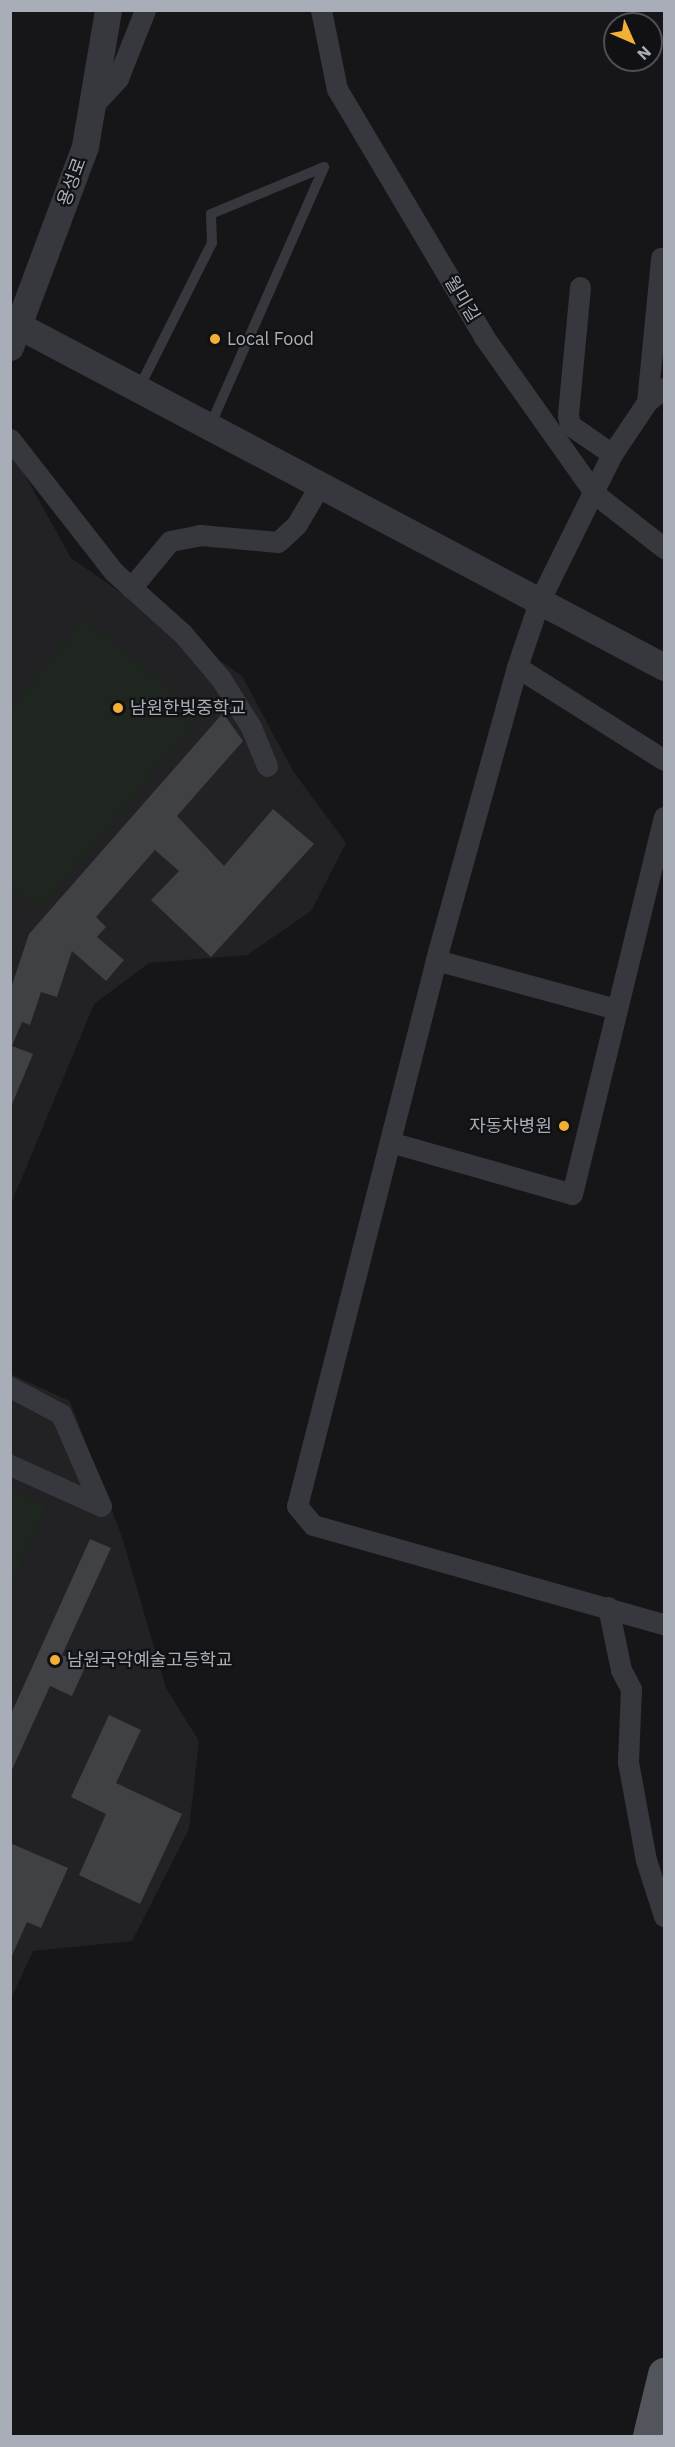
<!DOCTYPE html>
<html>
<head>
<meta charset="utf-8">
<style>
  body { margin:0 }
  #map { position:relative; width:675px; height:2447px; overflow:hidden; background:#161618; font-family:"IBM Plex Sans","Noto Sans KR",sans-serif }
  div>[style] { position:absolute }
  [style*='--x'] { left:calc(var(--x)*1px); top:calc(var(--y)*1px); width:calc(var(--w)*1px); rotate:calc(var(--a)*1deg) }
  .built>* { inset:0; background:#222225 }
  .green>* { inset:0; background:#1e261f }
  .building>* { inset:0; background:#404145 }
  .service>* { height:10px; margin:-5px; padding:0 5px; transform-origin:5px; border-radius:5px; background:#37383d }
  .minor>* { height:21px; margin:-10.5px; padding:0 10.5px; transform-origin:10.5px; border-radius:10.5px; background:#37383d }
  .tertiary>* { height:27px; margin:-13.5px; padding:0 13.5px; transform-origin:13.5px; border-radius:13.5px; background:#37383d }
  .primary>* { height:33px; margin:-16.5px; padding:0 16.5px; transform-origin:16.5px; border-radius:16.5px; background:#53555c }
  .dots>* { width:16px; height:16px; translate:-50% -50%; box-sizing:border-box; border:3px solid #111113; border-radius:50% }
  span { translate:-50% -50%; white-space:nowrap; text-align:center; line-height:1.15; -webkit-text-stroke:4.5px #111113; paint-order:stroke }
  .street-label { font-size:18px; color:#a8adb8 }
  .poi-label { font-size:18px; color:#a8adb8 }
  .left { translate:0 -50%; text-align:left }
  .right { translate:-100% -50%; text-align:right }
  .frame { position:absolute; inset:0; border:12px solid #a8adb8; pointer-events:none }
  .north { position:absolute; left:603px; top:12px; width:60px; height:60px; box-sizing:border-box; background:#111113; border:2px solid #4d4f55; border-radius:50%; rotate:135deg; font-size:16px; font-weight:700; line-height:24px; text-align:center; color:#a8adb8 }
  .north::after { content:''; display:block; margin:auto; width:21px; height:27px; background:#f2b134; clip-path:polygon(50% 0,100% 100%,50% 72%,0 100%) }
</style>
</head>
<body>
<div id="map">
  <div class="built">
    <div style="clip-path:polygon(11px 450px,71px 558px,242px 676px,293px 771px,346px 843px,311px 911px,247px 955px,149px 963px,94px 1004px,11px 1204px)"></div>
    <div style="clip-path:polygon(11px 1374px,70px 1401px,122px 1537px,166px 1688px,199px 1741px,189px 1829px,132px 1941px,33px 1951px,11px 1999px)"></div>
  </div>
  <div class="green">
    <div style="clip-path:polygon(84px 618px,201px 714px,41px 910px,11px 886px,11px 708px)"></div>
    <div style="clip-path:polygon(11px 1489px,47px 1505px,11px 1585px)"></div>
  </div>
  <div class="building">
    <div style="clip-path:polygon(223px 713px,243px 741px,177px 816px,224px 866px,273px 809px,314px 844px,211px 957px,151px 900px,179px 871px,155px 850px,96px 917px,106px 927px,97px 937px,124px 960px,106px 981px,72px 951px,57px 997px,41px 992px,30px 1025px,22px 1022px,12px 1046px,33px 1054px,10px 1109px,10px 991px,29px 934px)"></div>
    <div style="clip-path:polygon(90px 1539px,111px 1548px,62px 1655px,86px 1665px,72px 1696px,50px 1686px,10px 1774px,10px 1716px)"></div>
    <div style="clip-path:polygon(109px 1715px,141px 1730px,116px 1783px,182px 1814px,140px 1904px,79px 1875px,106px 1814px,71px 1797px)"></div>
    <div style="clip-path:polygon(10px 1843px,68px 1868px,41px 1928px,27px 1922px,10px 1960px)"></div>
  </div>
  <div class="service">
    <div style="--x:139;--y:388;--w:162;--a:-63.3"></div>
    <div style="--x:212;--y:243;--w:29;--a:-92"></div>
    <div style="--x:211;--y:214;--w:122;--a:-22.6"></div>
    <div style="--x:210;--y:426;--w:283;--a:-66.2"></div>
  </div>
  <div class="minor">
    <div style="--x:321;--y:10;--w:81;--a:78.6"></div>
    <div style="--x:337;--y:89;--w:288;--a:59.3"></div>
    <div style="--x:484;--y:337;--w:192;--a:54.7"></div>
    <div style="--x:595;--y:494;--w:88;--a:38"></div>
    <div style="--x:96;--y:102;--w:33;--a:-47"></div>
    <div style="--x:118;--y:78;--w:73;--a:-68.3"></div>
    <div style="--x:580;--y:287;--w:129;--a:95.4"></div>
    <div style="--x:568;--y:415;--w:10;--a:79"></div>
    <div style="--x:570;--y:425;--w:51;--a:34.6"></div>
    <div style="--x:664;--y:388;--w:22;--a:141"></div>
    <div style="--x:647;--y:402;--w:63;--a:123.9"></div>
    <div style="--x:612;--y:454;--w:165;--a:116.3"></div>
    <div style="--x:539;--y:602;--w:69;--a:108.7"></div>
    <div style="--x:517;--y:667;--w:304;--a:105.5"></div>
    <div style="--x:436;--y:960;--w:563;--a:104.28"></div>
    <div style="--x:297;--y:1506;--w:25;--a:50"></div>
    <div style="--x:313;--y:1525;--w:365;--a:15.8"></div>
    <div style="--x:647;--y:402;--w:145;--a:-84.4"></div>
    <div style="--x:10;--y:439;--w:169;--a:52"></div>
    <div style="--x:114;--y:572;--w:93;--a:41.9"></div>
    <div style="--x:183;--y:634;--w:59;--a:49.8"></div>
    <div style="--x:221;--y:679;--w:57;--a:58"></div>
    <div style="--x:251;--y:727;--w:42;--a:67.7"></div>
    <div style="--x:131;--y:588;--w:61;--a:-50.3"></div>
    <div style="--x:170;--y:541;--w:31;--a:-11"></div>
    <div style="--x:200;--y:535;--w:78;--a:5.1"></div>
    <div style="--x:278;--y:542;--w:26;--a:-43"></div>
    <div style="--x:297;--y:524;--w:45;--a:-59.5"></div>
    <div style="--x:517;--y:667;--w:174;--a:32.3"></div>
    <div style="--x:436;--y:960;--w:187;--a:15.2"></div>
    <div style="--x:390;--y:1142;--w:189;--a:15.9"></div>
    <div style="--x:572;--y:1194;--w:388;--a:-76.3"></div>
    <div style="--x:10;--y:1387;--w:58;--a:27.9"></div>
    <div style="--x:61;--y:1414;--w:100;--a:66.5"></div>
    <div style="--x:101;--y:1506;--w:100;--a:-155.7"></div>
    <div style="--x:608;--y:1607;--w:64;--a:78.3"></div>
    <div style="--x:621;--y:1670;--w:21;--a:62"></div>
    <div style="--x:631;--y:1689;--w:73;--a:92.4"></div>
    <div style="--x:628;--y:1762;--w:100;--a:79.6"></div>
    <div style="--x:646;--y:1860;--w:59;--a:72.2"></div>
  </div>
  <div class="tertiary">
    <div style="--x:10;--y:321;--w:740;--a:27.88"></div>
    <div style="--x:10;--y:347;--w:215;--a:-69.5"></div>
    <div style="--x:85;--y:146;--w:138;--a:-80.4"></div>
  </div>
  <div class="primary">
    <div style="--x:649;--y:2436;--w:64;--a:-76.4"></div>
  </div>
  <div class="dots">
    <div style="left:215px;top:339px;background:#f2b134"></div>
    <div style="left:118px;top:708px;background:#f2b134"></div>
    <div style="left:564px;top:1126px;background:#f2b134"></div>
    <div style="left:55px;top:1660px;background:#f2b134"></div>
  </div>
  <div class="street-label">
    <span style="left:72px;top:182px;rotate:-70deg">용성로</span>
    <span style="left:462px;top:299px;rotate:59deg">월미길</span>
  </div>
  <div class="poi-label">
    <span class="left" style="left:227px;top:339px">Local Food</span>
    <span class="left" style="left:130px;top:708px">남원한빛중학교</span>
    <span class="right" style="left:552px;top:1126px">자동차병원</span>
    <span class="left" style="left:67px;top:1660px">남원국악예술고등학교</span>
  </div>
  <div class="frame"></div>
  <div class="north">N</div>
</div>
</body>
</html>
